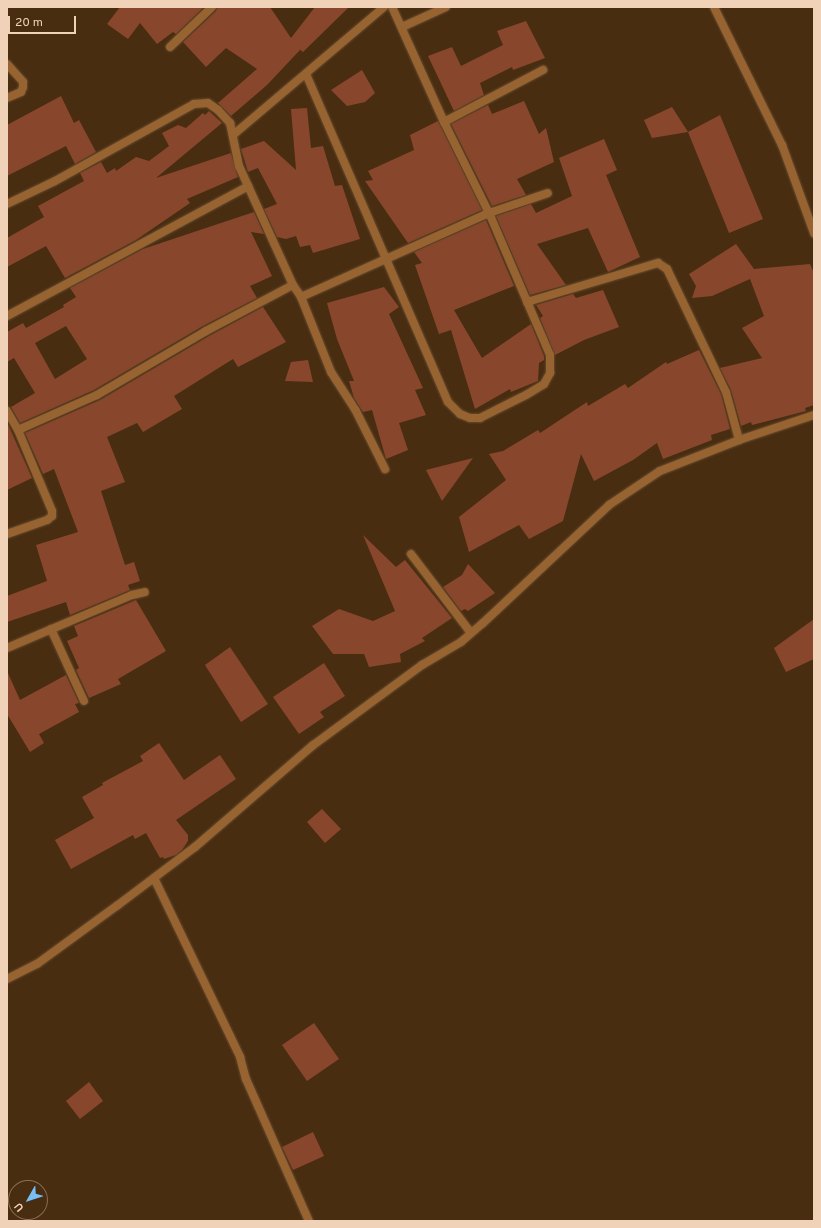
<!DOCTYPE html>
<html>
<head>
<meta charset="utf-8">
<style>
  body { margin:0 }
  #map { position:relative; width:821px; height:1228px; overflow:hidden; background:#492d11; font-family:Overpass,sans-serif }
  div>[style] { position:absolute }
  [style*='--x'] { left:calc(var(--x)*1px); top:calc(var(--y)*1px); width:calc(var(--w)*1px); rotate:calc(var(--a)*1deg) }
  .building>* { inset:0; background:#88472c }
  .roads { filter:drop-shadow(0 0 1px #674b2f) drop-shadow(0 0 1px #674b2f) }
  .minor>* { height:8px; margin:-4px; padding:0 4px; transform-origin:4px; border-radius:4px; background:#976431 }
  span { translate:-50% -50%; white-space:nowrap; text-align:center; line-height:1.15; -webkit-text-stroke:3px #492d11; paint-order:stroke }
  .frame { position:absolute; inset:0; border:8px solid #f0d2b8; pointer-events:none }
  .north { position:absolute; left:8px; top:1180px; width:40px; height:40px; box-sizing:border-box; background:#492d11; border:1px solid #8c6f54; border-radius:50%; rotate:231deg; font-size:11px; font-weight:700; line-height:16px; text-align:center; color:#f0d2b8 }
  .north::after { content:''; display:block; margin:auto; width:14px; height:18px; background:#77bff7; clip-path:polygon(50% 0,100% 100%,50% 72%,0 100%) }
  .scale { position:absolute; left:8px; top:16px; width:68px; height:18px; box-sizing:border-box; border:2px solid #f0d2b8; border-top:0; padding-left:5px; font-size:12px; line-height:14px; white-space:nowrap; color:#f0d2b8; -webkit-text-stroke:3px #492d11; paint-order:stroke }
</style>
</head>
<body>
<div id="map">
  <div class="building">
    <div style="clip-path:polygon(120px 7px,204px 7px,176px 34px,173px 32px,157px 44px,140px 23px,128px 39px,107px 24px)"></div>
    <div style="clip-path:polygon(217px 7px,270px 7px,291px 38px,315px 7px,349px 7px,303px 52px,299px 49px,300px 50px,267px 85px,231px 116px,218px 103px,257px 69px,226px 48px,206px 67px,183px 42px,216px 11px)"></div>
    <div style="clip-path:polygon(526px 21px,545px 58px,513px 70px,512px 67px,480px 83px,484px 95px,454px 111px,428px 56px,452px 47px,461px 66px,503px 45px,497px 31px)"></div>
    <div style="clip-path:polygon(362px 70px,375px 93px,365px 102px,347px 106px,331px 90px)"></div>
    <div style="clip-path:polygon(61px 96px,74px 123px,79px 120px,96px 152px,75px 164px,66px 146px,7px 176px,7px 125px)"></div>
    <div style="clip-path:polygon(524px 101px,539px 134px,546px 128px,554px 162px,517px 179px,526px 195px,492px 206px,451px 124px,488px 105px,492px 114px)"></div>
    <div style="clip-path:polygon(672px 107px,688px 132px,652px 138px,644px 120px)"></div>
    <div style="clip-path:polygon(307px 108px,311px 148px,323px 146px,335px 186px,342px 185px,360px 239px,313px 253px,310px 245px,300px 247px,296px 236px,286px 239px,277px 237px,264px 209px,277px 204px,258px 168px,248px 172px,241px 149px,264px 141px,296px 170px,291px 109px)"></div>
    <div style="clip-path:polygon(209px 111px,222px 123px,156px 178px,231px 153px,238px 177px,187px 199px,190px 203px,136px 240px,65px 278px,46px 246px,7px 267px,7px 238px,44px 217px,38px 206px,84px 181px,80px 173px,101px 162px,107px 173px,115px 168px,116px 171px,136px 157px,149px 161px,169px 146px,162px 133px,178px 125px,186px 128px,203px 113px,205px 115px)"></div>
    <div style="clip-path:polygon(720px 115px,763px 219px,729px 233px,688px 132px)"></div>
    <div style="clip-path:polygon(438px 121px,482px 210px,408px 243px,365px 181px,373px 180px,368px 171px,414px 150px,410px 135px)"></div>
    <div style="clip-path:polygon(604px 139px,617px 170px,606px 175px,640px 257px,608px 272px,588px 228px,537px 244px,566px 285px,530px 295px,496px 216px,531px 204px,536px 213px,572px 196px,559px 158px)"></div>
    <div style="clip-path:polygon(evenodd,254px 212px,264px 234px,251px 232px,272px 276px,250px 286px,257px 298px,203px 326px,94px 390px,20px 423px,11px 407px,35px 393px,14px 358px,7px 362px,7px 332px,23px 323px,26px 328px,64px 307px,63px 305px,76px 297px,70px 288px,143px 249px,254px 212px,66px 326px,87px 359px,55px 379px,35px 343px,66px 326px)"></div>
    <div style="clip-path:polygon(486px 220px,514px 286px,454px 310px,482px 358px,531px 324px,544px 356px,544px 360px,539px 363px,538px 381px,511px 392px,510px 389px,475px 409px,451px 330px,439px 334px,415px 265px,422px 263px,414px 252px)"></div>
    <div style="clip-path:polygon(736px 244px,754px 269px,810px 264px,814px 273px,814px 405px,805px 408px,806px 411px,752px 425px,751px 422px,741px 426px,731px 390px,720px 368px,762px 358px,742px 328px,764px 316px,750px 279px,712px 296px,692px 298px,696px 286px,689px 274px)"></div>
    <div style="clip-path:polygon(384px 287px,399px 307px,389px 314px,423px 388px,415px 390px,426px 415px,399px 423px,408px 450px,386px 459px,372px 410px,363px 412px,354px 398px,349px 381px,354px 381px,337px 339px,327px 303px)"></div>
    <div style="clip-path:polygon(603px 290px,619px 327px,584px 340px,555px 355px,540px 318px,543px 316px,536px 305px,573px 294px,576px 298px)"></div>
    <div style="clip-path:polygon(263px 307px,286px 342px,238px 367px,233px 359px,174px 396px,182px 409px,143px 432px,137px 423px,107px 437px,125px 482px,101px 491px,125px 565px,134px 562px,140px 581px,128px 585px,130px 590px,70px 615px,66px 602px,7px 622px,7px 596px,47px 581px,36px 545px,78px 532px,54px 469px,43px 474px,25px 433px,100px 400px,209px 336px)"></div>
    <div style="clip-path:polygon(699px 350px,721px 394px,730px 429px,711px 435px,712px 440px,663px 459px,657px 443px,633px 460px,594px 481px,581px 454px,563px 521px,529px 539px,519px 525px,469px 552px,459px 517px,506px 480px,489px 454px,503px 451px,538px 430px,540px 433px,587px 402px,588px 406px,625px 384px,628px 388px,666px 362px,667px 364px)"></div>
    <div style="clip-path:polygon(308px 360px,313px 382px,285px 381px,291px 362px)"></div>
    <div style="clip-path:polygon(7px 422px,32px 478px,7px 490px)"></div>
    <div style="clip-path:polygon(473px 458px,442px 501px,426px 470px)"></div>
    <div style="clip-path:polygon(363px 535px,396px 567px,405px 560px,452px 618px,422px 638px,425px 641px,400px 654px,401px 662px,369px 667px,364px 654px,333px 654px,312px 626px,339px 609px,373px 621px,395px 611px)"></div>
    <div style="clip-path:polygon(468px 564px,495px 593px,468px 611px,465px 609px,461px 611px,443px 587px,462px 575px)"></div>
    <div style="clip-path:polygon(136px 600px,166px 651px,118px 679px,121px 684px,89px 698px,76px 670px,79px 668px,67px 641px,78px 636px,74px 626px)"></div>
    <div style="clip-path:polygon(814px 619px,814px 659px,786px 672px,774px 648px)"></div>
    <div style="clip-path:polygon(230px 647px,268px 704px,241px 722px,205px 665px)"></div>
    <div style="clip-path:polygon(324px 663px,345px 696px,320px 712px,324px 717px,299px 734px,273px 697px)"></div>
    <div style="clip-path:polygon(7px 671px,20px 700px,66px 675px,79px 703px,75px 704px,79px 712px,39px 734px,44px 743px,30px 752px,7px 714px)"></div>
    <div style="clip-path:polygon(159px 743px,184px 780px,220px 755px,236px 779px,176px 820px,188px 835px,188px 841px,182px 850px,176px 855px,164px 859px,163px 857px,160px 858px,146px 833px,135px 839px,133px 835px,71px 869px,55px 840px,94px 818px,82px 797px,103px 785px,102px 783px,143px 761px,140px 756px)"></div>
    <div style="clip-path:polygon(322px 809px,341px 829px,325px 843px,307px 822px)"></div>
    <div style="clip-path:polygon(314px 1023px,339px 1059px,307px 1081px,282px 1045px)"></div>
    <div style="clip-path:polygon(89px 1082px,103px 1101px,80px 1119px,66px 1101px)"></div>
    <div style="clip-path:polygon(313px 1132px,324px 1156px,293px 1170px,282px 1147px)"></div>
  </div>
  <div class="roads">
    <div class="minor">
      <div style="--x:714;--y:7;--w:154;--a:63.8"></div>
      <div style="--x:782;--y:145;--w:94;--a:70"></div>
      <div style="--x:402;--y:27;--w:48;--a:-24.4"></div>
      <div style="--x:170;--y:47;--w:58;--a:-43.6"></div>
      <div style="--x:7;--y:64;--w:24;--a:48"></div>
      <div style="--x:23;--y:82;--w:5;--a:90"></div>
      <div style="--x:23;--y:87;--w:5;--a:112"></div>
      <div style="--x:21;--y:92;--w:15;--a:157"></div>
      <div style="--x:306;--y:74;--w:357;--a:66.6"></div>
      <div style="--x:448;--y:402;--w:17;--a:45"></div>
      <div style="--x:460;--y:414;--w:11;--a:22"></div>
      <div style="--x:470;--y:418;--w:10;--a:0"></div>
      <div style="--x:480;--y:418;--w:51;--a:-26.6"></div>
      <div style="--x:526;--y:395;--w:21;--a:-31"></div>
      <div style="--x:544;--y:384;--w:13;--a:-61"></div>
      <div style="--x:550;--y:373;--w:18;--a:-90"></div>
      <div style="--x:550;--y:355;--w:155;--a:-113.2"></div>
      <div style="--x:489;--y:213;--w:62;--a:-18.7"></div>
      <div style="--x:444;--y:122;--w:112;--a:-27.7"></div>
      <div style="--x:233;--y:135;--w:198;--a:-40.3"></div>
      <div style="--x:7;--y:204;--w:53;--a:-25.6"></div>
      <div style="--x:55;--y:181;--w:159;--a:-29"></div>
      <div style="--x:194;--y:104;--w:14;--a:-4"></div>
      <div style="--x:208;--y:103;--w:12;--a:35"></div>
      <div style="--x:218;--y:110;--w:18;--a:47"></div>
      <div style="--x:230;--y:123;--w:44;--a:78.2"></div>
      <div style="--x:239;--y:166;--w:131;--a:65.6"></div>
      <div style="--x:293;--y:285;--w:14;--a:56"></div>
      <div style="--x:301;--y:297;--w:81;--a:68.2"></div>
      <div style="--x:331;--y:372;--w:46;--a:57.3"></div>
      <div style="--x:356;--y:411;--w:65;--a:63.4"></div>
      <div style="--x:301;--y:297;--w:206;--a:-24.1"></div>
      <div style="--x:489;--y:213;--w:102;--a:-116.3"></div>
      <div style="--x:444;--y:122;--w:126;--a:-114.3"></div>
      <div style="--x:527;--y:302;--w:137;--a:-16.6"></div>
      <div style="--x:658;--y:263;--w:11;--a:34"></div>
      <div style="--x:667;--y:269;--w:136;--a:64.4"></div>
      <div style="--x:726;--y:392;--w:50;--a:74.8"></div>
      <div style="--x:7;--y:316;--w:274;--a:-28.3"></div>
      <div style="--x:7;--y:411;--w:22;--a:60"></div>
      <div style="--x:18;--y:430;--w:88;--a:67.2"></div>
      <div style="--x:52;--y:511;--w:5;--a:90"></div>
      <div style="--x:52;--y:516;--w:6;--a:141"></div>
      <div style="--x:47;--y:520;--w:42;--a:160.7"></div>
      <div style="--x:18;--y:430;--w:86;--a:-23.9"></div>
      <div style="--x:97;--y:395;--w:126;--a:-30.4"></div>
      <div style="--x:206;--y:331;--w:98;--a:-27.9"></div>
      <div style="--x:411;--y:554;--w:99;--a:52.8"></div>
      <div style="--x:51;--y:629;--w:79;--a:65.4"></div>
      <div style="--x:7;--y:648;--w:136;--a:-23"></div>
      <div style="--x:132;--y:595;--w:13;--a:-13"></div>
      <div style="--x:154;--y:878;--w:199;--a:64.3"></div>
      <div style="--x:240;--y:1057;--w:23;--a:75"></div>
      <div style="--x:246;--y:1079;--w:155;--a:66.1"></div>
      <div style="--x:7;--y:979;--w:34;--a:-27"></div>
      <div style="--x:37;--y:964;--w:100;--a:-36.1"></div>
      <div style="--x:118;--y:905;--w:96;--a:-37"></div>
      <div style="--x:195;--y:847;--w:155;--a:-40.8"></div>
      <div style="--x:312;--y:746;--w:137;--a:-36.4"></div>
      <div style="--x:422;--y:665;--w:45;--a:-30.5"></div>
      <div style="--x:461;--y:642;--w:29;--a:-41"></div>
      <div style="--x:483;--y:623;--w:173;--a:-43.1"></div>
      <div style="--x:609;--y:505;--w:61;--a:-33.7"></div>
      <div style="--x:660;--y:471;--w:85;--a:-21.4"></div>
      <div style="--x:739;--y:440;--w:79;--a:-18.4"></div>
    </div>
  </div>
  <div class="frame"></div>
  <div class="north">U</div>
  <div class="scale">20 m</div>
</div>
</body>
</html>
